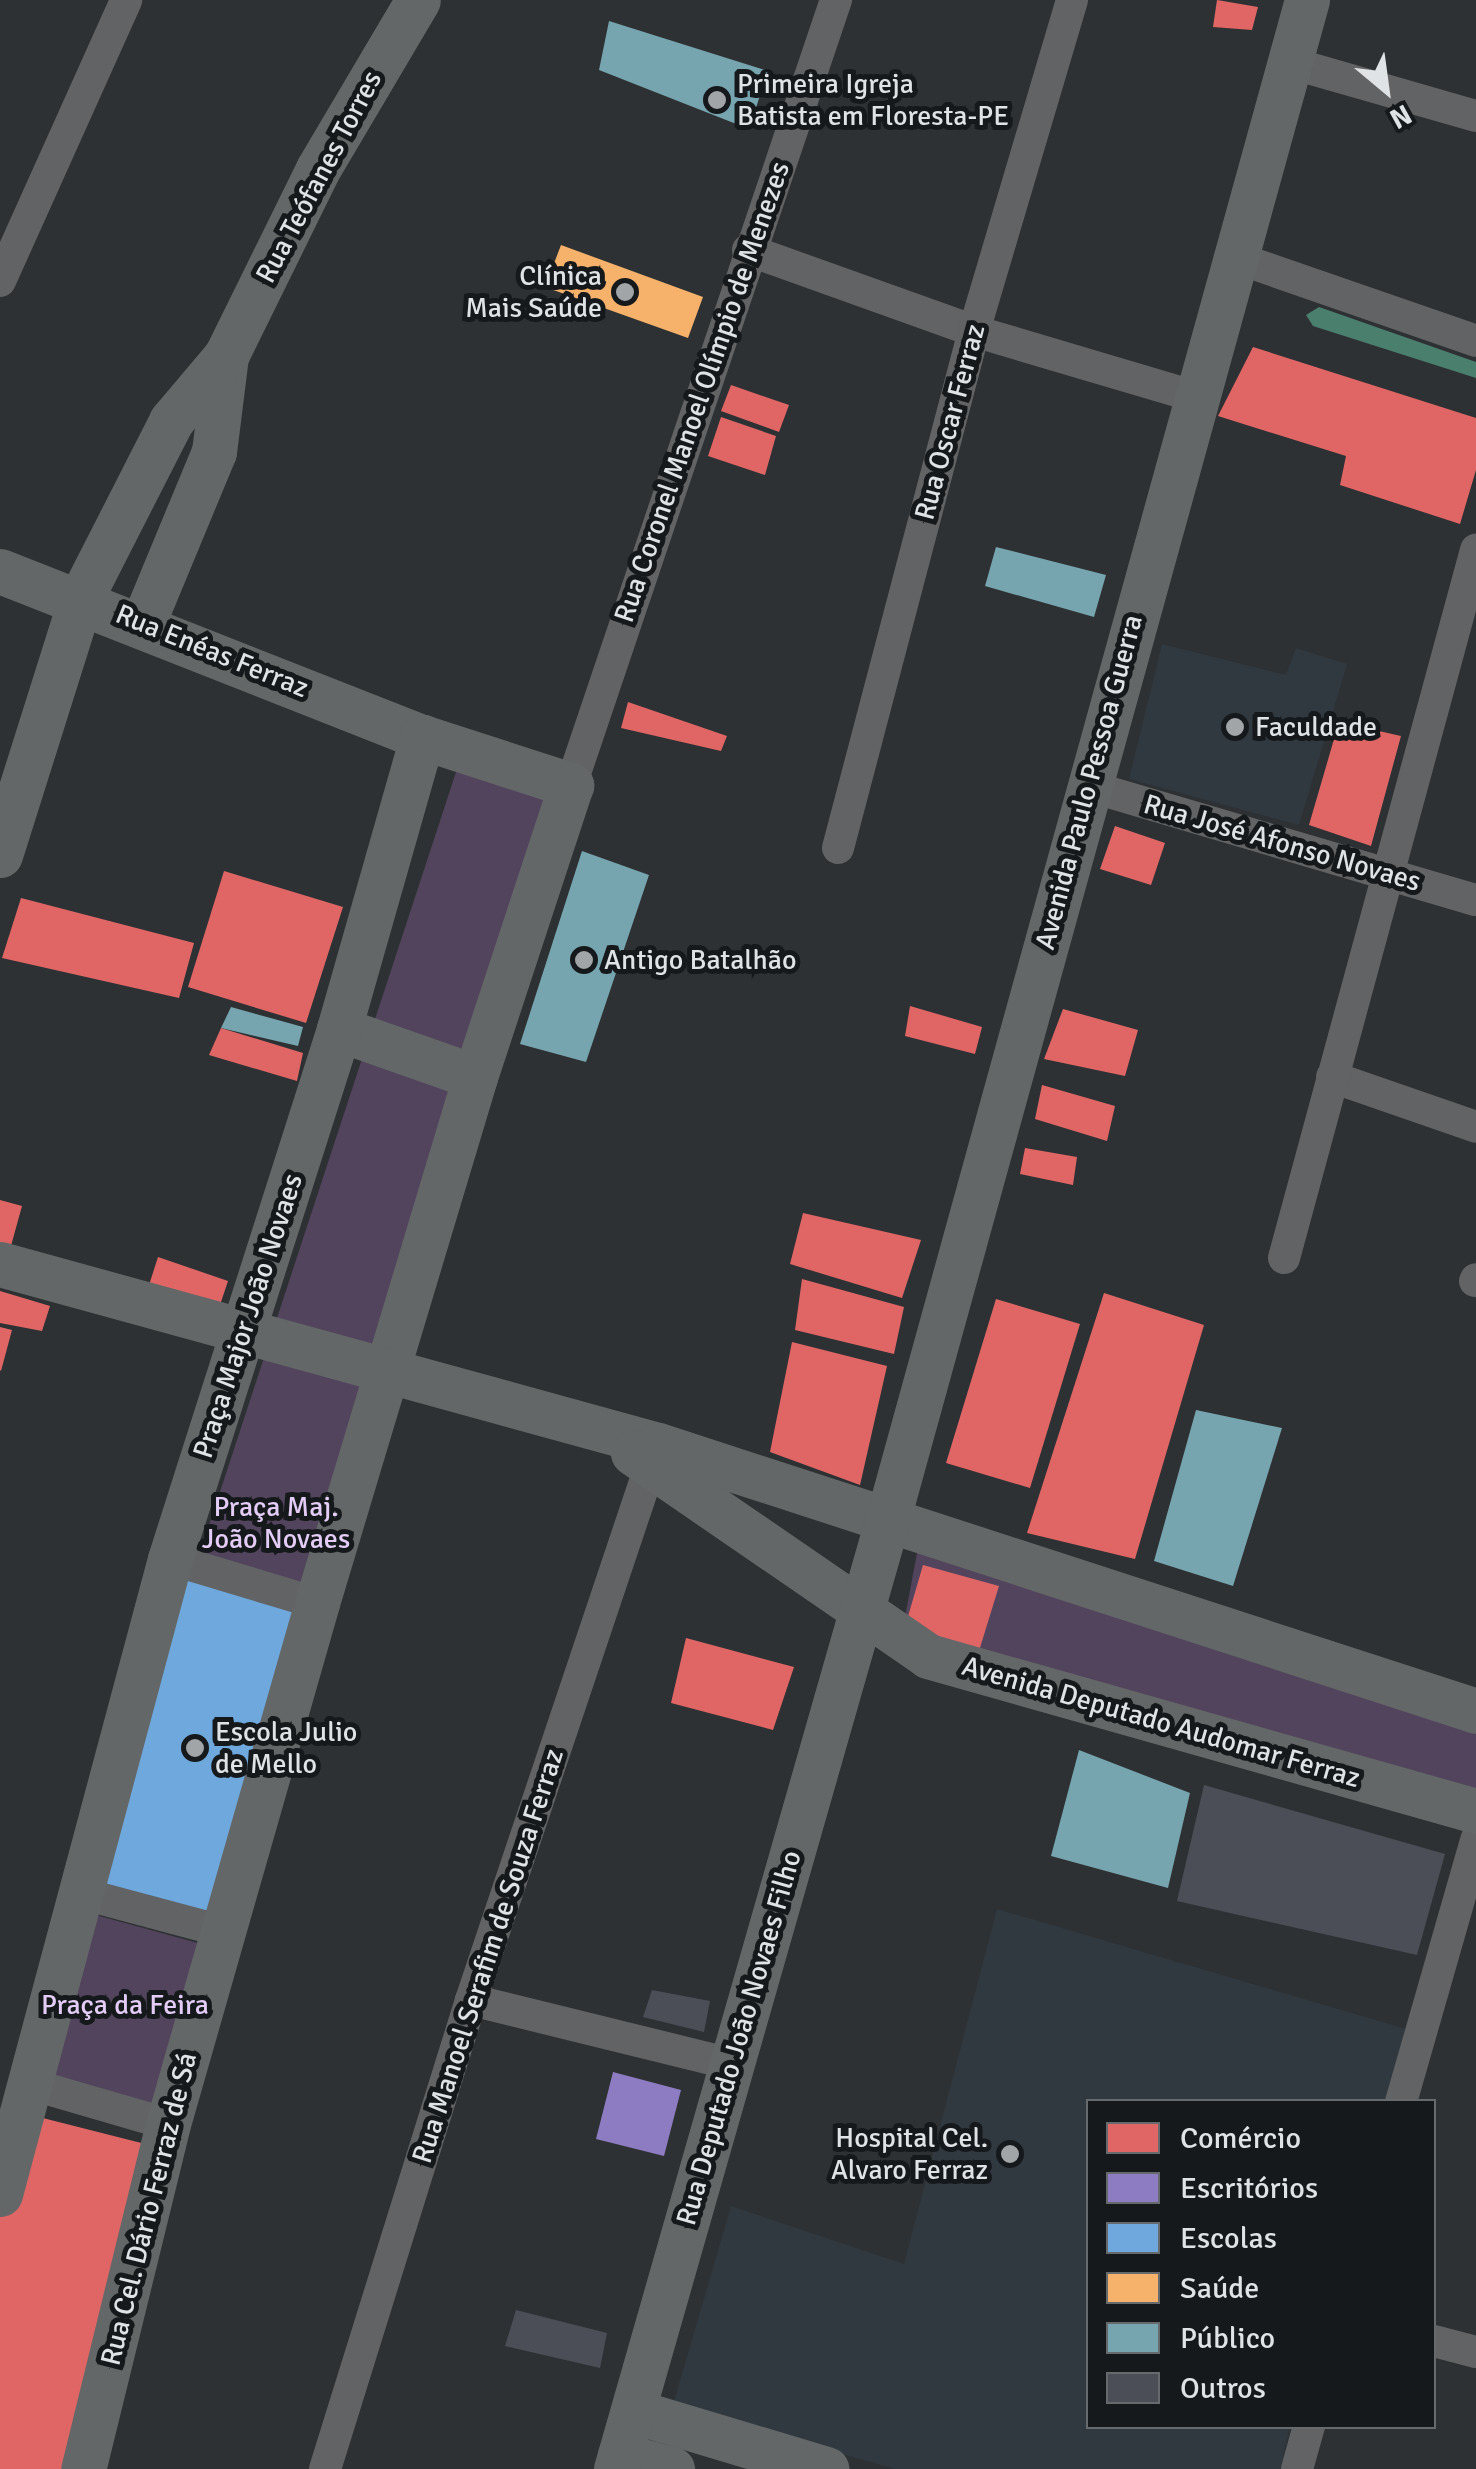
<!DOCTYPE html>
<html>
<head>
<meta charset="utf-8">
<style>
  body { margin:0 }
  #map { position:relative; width:1476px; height:2469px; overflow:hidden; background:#2e3133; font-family:Signika,sans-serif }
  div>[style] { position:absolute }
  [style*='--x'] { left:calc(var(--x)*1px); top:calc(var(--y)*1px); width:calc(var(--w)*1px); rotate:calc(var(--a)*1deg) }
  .built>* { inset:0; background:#303940 }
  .green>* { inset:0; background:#51445c }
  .water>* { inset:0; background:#4a7f6d }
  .shops>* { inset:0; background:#e06666 }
  .offices>* { inset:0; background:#8e7cc3 }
  .schools>* { inset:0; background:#6fa8dc }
  .health>* { inset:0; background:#f6b26b }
  .public>* { inset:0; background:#76a5af }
  .building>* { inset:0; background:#4b4e56 }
  .street>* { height:32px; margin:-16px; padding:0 16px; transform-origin:16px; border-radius:16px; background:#626364 }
  .secondary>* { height:45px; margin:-22.5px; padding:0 22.5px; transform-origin:22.5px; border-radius:22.5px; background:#646767 }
  .dots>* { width:28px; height:28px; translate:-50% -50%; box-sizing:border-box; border:5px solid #16191b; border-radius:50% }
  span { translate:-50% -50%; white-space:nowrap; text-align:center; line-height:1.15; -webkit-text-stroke:10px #16191b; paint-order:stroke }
  .poi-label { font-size:28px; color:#dfe3e5 }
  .left { translate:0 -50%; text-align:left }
  .right { translate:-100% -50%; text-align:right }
  .street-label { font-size:28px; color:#dfe3e5 }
  .park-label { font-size:28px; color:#e3cdf6 }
  .legend { position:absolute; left:1086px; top:2099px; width:350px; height:330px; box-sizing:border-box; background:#16191b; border:2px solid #666a6c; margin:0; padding:12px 18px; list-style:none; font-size:30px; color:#dfe3e5 }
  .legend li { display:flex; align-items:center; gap:20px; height:50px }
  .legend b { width:50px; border:2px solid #666a6c }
  .north { position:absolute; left:1336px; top:40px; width:100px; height:100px; -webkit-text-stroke:8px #16191b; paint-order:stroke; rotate:151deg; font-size:28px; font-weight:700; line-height:40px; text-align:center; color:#dfe3e5 }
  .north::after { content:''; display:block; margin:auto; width:35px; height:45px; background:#dfe3e5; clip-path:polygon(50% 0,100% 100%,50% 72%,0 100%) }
</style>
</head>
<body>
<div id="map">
  <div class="built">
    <div style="clip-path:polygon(1162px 644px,1286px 675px,1296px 648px,1347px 664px,1299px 825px,1129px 779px)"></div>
    <div style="clip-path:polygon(997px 1909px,1423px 2034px,1399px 2101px,1088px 2102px,1088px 2426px,1290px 2427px,1280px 2469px,895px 2469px,673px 2405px,731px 2206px,904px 2264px)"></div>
  </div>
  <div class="green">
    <div style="clip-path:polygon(459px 763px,562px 801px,317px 1603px,196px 1565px)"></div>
    <div style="clip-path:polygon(922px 1527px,1476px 1694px,1476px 1812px,900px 1643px)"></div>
    <div style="clip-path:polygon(96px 1915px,205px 1945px,157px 2110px,42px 2076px)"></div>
  </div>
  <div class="water">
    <div style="clip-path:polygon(1319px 307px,1476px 362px,1476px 378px,1313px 326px,1306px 315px)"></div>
  </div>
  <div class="shops">
    <div style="clip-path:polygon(1217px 0,1258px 7px,1252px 30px,1213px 27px)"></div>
    <div style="clip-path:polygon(1253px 347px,1476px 418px,1476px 470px,1460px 524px,1340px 485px,1346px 456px,1218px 416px)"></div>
    <div style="clip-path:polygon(731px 385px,789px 405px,779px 432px,721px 411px)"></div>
    <div style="clip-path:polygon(721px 417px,776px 436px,765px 475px,708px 456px)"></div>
    <div style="clip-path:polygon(628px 702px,727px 736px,721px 751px,621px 728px)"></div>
    <div style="clip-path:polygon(1339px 722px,1401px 736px,1371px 846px,1309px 825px)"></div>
    <div style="clip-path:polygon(1115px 826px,1165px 843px,1151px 885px,1100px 869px)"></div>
    <div style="clip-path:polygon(224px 871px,343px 907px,306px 1023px,188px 987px)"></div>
    <div style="clip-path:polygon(21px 898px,194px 943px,179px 998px,2px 958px)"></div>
    <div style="clip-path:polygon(910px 1006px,982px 1027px,975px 1054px,905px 1036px)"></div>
    <div style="clip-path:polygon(1063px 1009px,1138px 1030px,1125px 1076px,1044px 1059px)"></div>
    <div style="clip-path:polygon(221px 1028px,303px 1053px,297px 1081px,209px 1055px)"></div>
    <div style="clip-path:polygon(1042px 1085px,1115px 1106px,1107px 1141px,1035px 1119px)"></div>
    <div style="clip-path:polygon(1025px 1148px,1077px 1157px,1073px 1185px,1020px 1174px)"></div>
    <div style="clip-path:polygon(0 1200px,22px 1206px,9px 1253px,0 1251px)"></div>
    <div style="clip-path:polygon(803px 1213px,921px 1240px,902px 1298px,790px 1264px)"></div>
    <div style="clip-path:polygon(158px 1257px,228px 1281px,219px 1308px,149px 1285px)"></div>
    <div style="clip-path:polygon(802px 1279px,904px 1307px,894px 1354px,795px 1330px)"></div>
    <div style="clip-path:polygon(0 1291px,50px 1306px,42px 1331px,0 1323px)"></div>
    <div style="clip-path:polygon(1104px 1293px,1204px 1325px,1135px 1559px,1027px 1533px)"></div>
    <div style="clip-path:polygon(996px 1299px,1080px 1324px,1030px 1488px,946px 1463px)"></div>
    <div style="clip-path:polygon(0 1327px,12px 1330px,1px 1371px,0 1370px)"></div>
    <div style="clip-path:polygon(792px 1342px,887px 1366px,860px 1485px,770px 1452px)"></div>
    <div style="clip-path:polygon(923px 1565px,999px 1586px,979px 1651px,904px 1630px)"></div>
    <div style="clip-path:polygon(686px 1638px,794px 1667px,773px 1730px,671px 1703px)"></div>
    <div style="clip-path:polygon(27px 2114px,161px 2148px,80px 2469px,0 2469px,0 2215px)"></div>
  </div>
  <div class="offices">
    <div style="clip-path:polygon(613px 2072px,681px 2090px,664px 2156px,596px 2139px)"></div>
  </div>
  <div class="schools">
    <div style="clip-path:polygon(179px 1578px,296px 1611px,216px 1920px,88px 1884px)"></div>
  </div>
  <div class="health">
    <div style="clip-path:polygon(561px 245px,703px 297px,688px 338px,545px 287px)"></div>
  </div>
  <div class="public">
    <div style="clip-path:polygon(609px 21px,768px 71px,749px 129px,599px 70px)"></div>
    <div style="clip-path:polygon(996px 547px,1106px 575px,1094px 617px,985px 586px)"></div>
    <div style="clip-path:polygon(582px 851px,649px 875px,586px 1062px,520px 1044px)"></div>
    <div style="clip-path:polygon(231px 1007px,303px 1027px,298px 1046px,221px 1028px)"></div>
    <div style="clip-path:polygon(1196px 1410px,1282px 1428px,1233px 1586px,1154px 1561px)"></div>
    <div style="clip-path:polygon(1079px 1750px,1190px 1793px,1168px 1888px,1051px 1856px)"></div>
  </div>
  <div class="building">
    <div style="clip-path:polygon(1204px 1785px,1445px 1854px,1417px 1955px,1177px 1901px)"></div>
    <div style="clip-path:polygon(652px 1990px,710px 2001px,704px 2032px,643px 2017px)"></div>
    <div style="clip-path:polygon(516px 2310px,607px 2333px,600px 2368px,505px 2346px)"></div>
  </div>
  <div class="street">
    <div style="--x:1291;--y:63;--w:192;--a:16"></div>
    <div style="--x:748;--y:250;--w:240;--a:19.7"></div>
    <div style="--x:974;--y:331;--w:228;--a:16.5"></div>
    <div style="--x:1234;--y:257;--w:256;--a:19.1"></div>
    <div style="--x:0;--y:281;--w:308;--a:-65.8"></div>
    <div style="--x:571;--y:785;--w:829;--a:-71.35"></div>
    <div style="--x:1088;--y:786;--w:404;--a:16.4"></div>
    <div style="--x:838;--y:848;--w:535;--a:-75.26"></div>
    <div style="--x:974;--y:331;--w:345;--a:-73.5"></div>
    <div style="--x:1332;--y:1077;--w:152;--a:19.1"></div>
    <div style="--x:1284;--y:1258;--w:734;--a:-74.83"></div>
    <div style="--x:1475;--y:1281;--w:2;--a:-63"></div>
    <div style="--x:170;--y:1559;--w:153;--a:16.7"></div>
    <div style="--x:80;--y:1893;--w:147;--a:15"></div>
    <div style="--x:471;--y:2000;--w:269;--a:13.8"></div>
    <div style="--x:30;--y:2084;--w:144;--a:16.2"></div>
    <div style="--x:1401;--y:2102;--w:273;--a:-74"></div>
    <div style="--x:1434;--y:2341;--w:43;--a:14.7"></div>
    <div style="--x:325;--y:2469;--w:491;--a:-72.7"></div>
    <div style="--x:471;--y:2000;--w:584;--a:-71.44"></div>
    <div style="--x:1297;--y:2469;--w:45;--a:-74.4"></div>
  </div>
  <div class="secondary">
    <div style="--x:0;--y:571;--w:453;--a:21.5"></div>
    <div style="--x:422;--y:737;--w:157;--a:17.9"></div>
    <div style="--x:571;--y:785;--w:307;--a:108.2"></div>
    <div style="--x:475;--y:1077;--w:549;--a:106.72"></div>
    <div style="--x:317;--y:1603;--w:542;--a:105.96"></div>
    <div style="--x:168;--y:2124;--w:355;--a:103.8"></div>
    <div style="--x:143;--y:623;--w:185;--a:-67.5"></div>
    <div style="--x:214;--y:452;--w:97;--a:-82.9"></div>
    <div style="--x:0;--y:855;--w:269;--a:-72.5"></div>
    <div style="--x:81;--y:598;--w:199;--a:-63"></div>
    <div style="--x:171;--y:421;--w:85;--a:-49.8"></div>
    <div style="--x:226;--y:356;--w:208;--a:-63.8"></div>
    <div style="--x:318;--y:169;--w:196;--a:-59.4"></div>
    <div style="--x:339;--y:1029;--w:144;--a:19.4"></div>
    <div style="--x:0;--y:1264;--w:682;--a:15.38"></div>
    <div style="--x:658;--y:1445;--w:860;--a:18.01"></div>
    <div style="--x:633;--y:1453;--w:358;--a:34.5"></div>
    <div style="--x:928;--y:1656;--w:569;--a:15.79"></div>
    <div style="--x:0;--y:2194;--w:657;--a:-75.01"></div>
    <div style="--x:170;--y:1559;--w:556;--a:-72.31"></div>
    <div style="--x:339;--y:1029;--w:304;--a:-74.1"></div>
    <div style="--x:633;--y:2411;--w:202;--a:16.7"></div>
    <div style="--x:620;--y:2455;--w:54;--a:15.1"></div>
    <div style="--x:616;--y:2469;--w:989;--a:-74.04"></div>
    <div style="--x:888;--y:1518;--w:1575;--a:-74.57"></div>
  </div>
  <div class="dots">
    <div style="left:717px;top:100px;background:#a1a5a7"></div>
    <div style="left:625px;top:292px;background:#a1a5a7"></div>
    <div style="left:1235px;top:727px;background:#a1a5a7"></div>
    <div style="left:584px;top:960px;background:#a1a5a7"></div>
    <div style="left:195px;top:1748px;background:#a1a5a7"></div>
    <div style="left:1010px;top:2154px;background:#a1a5a7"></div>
  </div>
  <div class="poi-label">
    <span class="left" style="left:737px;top:100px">Primeira Igreja<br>Batista em Floresta-PE</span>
    <span class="right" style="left:602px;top:292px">Clínica<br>Mais Saúde</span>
    <span class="left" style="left:1255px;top:727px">Faculdade</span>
    <span class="left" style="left:604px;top:960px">Antigo Batalhão</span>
    <span class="left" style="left:215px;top:1748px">Escola Julio<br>de Mello</span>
    <span class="right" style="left:988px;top:2154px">Hospital Cel.<br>Alvaro Ferraz</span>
  </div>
  <div class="street-label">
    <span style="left:319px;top:177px;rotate:-62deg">Rua Teófanes Torres</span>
    <span style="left:702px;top:392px;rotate:-71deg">Rua Coronel Manoel Olímpio de Menezes</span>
    <span style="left:950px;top:422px;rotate:-75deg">Rua Oscar Ferraz</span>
    <span style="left:212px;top:651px;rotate:22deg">Rua Enéas Ferraz</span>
    <span style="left:1089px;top:782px;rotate:-75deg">Avenida Paulo Pessoa Guerra</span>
    <span style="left:1282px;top:843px;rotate:16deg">Rua José Afonso Novaes</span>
    <span style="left:248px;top:1316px;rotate:-72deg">Praça Major João Novaes</span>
    <span style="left:1161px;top:1722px;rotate:16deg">Avenida Deputado Audomar Ferraz</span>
    <span style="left:488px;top:1956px;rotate:-72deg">Rua Manoel Serafim de Souza Ferraz</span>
    <span style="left:739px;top:2038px;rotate:-74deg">Rua Deputado João Novaes Filho</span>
    <span style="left:149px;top:2209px;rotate:-76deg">Rua Cel. Dário Ferraz de Sá</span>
  </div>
  <div class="park-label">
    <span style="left:276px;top:1523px">Praça Maj.<br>João Novaes</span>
    <span style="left:125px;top:2005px">Praça da Feira</span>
  </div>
  <ul class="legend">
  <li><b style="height:28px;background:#e06666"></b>Comércio</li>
  <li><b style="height:28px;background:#8e7cc3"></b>Escritórios</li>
  <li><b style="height:28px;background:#6fa8dc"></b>Escolas</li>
  <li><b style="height:28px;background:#f6b26b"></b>Saúde</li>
  <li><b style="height:28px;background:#76a5af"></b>Público</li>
  <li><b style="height:28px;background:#4b4e56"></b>Outros</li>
  </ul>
  <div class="north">N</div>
</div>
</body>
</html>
